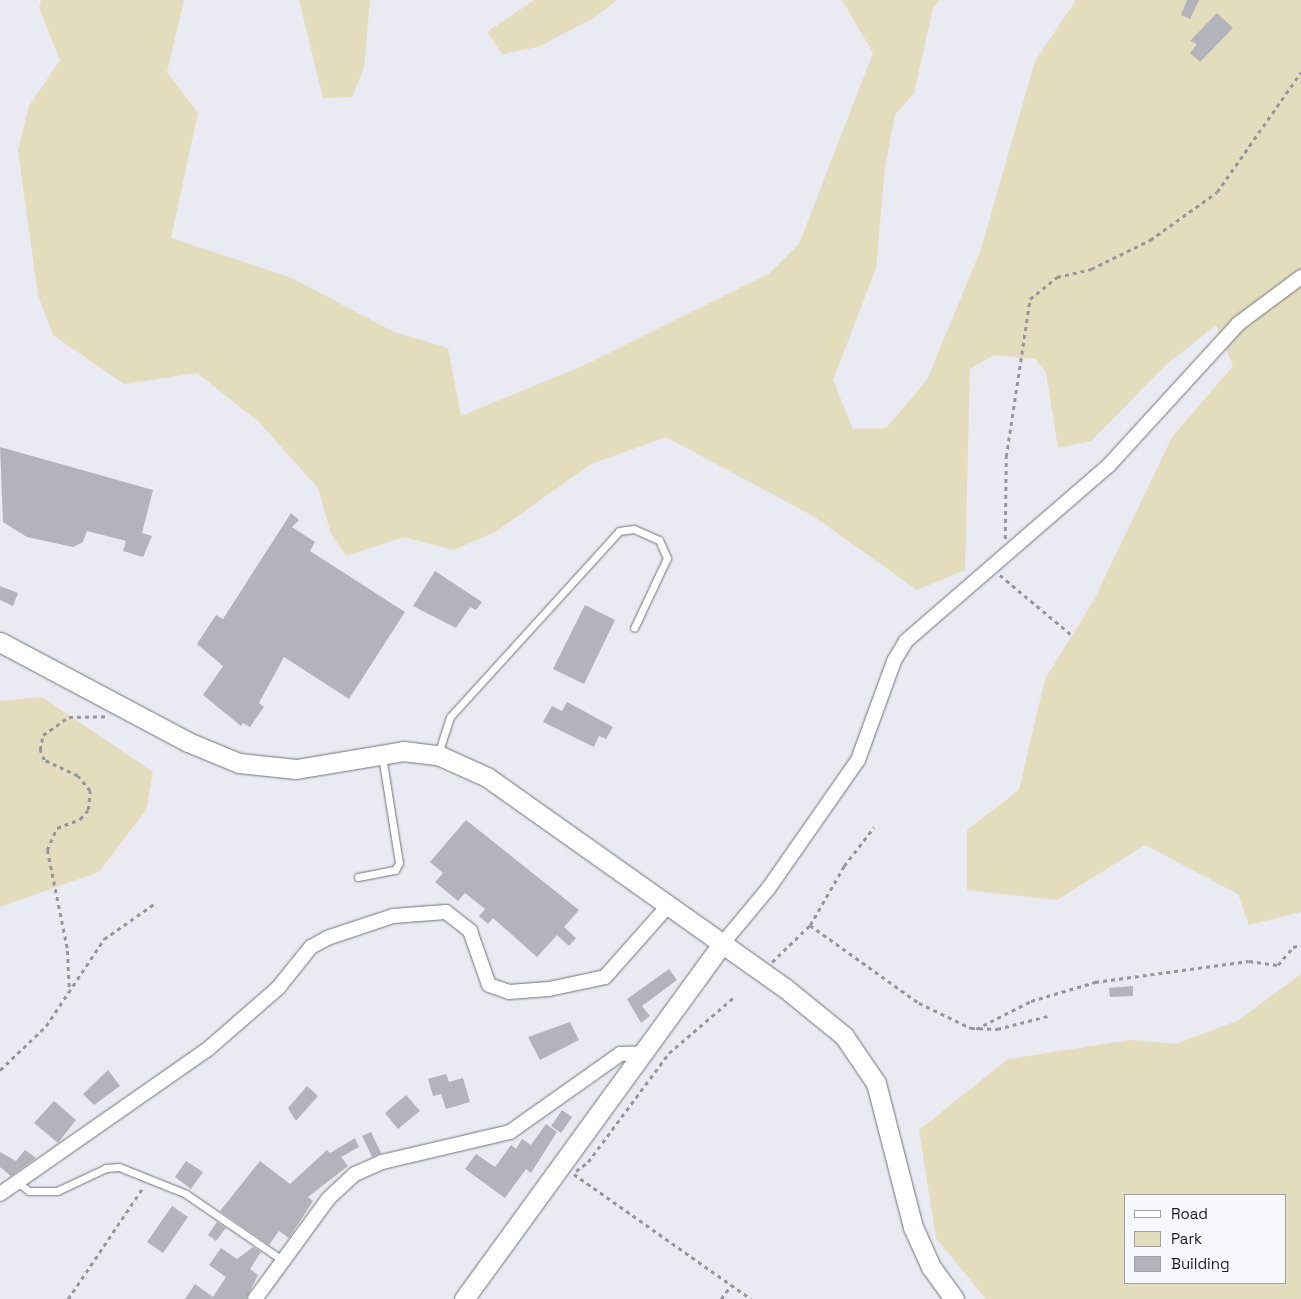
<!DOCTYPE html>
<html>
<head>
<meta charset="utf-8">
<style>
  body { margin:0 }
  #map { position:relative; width:1301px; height:1299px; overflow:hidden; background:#e9eaf2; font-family:"Space Grotesk",sans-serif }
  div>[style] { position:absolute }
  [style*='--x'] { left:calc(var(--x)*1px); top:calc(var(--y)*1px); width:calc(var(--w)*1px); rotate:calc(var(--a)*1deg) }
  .green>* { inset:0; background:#e3ddbd }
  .building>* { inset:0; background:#b3b4bb }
  .path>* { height:2.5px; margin-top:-1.25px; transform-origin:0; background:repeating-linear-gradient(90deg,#96969c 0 4px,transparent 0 8px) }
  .roads { filter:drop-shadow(0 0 1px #717279) drop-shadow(0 0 1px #717279) }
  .lane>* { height:7px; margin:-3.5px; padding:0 3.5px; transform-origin:3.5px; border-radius:3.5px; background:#fff }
  .street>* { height:14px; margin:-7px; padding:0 7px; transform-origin:7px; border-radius:7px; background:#fff }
  .secondary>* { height:19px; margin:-9.5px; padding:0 9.5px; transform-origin:9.5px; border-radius:9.5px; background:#fff }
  span { translate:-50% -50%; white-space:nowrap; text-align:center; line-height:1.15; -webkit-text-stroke:5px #f7f7fe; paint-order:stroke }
  .legend { position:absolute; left:1124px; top:1194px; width:162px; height:90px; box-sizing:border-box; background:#f7f7fe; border:1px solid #a0a0a5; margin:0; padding:6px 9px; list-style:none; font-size:15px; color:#1d1d20 }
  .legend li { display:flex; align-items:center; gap:10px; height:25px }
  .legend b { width:25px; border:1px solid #a0a0a5 }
</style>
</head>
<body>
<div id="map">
  <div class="green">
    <div style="clip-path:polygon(41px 0,184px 0,167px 72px,198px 113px,171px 238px,292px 278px,394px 332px,448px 348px,461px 416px,585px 365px,770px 273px,799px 244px,873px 53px,842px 0,940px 0,933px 8px,914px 93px,895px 115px,885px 167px,876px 268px,833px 380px,853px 429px,886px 428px,927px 380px,981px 249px,1035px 61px,1076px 0,1301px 0,1301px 912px,1249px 925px,1238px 894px,1145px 845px,1057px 900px,967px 890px,967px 830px,1019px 790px,1045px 679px,1094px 600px,1172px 437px,1233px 366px,1216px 325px,1165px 366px,1091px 441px,1058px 448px,1046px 373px,1035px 359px,994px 355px,970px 369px,965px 570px,917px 590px,813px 516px,666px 437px,591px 464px,497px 531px,454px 550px,404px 537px,346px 556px,331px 534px,318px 488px,259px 422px,197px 373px,124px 384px,53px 335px,38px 295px,18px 151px,29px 106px,60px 60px,39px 8px)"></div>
    <div style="clip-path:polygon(299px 0,370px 0,364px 68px,352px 97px,323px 98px)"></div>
    <div style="clip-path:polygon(534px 0,617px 0,594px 18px,538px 47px,502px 54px,487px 32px)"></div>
    <div style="clip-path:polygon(42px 697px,153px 772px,146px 810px,99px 872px,0 907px,0 701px)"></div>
    <div style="clip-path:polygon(evenodd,1301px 974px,1301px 1299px,986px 1299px,936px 1238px,919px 1130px,1008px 1059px,1131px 1040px,1176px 1044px,1239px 1020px,1301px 974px,1125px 1195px,1285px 1195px,1285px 1283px,1125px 1283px,1125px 1195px)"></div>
  </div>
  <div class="building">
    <div style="clip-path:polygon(1187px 0,1199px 0,1190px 19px,1181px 15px)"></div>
    <div style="clip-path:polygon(1217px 13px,1233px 28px,1200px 62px,1190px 53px,1197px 44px,1190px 41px)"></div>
    <div style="clip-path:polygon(0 447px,153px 490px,142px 533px,152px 536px,143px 557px,123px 551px,126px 541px,87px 531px,83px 542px,73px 547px,27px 537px,3px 522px)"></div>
    <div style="clip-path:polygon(291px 513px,299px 520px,292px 527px,315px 542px,310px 551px,405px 612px,349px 699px,284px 657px,259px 703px,264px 707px,250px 727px,243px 723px,241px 726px,203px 695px,223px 666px,197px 644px,216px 615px,223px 619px)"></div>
    <div style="clip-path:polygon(435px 571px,482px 602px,476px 610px,470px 607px,456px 628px,413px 606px)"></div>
    <div style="clip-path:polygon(0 586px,18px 593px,13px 606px,0 600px)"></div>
    <div style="clip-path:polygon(585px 605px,615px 620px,584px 684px,553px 669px)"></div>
    <div style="clip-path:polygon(567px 702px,613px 727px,606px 739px,599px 736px,594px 747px,543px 722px,552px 706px,562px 711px)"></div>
    <div style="clip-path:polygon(466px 820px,579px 910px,564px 927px,576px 938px,569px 946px,557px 935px,537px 957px,493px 918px,488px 924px,479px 916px,485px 909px,465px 893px,458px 901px,435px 882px,443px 873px,430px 862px)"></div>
    <div style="clip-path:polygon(669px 969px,677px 980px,642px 1006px,650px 1016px,641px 1023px,627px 999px)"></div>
    <div style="clip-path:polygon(1133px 986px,1133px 996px,1110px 997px,1109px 988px)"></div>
    <div style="clip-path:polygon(570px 1022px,579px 1040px,540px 1060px,528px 1037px)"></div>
    <div style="clip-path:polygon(108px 1070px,120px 1086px,94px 1105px,83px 1094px)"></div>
    <div style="clip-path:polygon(446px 1074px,449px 1082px,463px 1078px,470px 1102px,446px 1109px,441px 1094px,433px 1096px,428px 1079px)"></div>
    <div style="clip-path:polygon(307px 1086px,318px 1096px,296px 1121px,288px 1108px)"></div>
    <div style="clip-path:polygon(406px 1095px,420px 1111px,398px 1129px,385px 1113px)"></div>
    <div style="clip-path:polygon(54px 1101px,76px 1120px,58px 1143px,34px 1123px)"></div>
    <div style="clip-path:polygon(562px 1110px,572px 1117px,561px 1133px,551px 1126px)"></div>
    <div style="clip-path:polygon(546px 1124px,557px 1132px,531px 1173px,526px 1169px,505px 1198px,465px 1169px,476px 1154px,495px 1167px,511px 1145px,516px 1149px,522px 1139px,531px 1145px)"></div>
    <div style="clip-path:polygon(371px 1132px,381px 1153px,372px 1157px,362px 1136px)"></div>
    <div style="clip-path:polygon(355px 1138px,359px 1147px,341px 1157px,348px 1166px,308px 1197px,313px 1201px,289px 1238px,279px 1231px,269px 1245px,220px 1211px,260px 1161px,290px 1184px,327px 1150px,330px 1153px)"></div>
    <div style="clip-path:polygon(25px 1150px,36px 1158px,11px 1176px,0 1167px,0 1152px,16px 1161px)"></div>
    <div style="clip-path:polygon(186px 1161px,203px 1172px,191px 1189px,175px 1177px)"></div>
    <div style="clip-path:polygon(172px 1206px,188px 1217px,163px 1253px,147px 1242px)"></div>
    <div style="clip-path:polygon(217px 1222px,226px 1228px,216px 1241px,208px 1235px)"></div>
    <div style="clip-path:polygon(253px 1247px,261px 1252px,250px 1269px,258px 1275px,246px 1299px,185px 1299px,195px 1284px,213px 1297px,226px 1277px,209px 1265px,221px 1248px,237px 1259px)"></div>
  </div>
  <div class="path">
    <div style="--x:1005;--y:539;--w:82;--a:-89.3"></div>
    <div style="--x:1006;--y:457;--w:160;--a:-81.4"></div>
    <div style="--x:1030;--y:299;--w:35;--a:-39"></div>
    <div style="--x:1057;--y:277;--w:35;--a:-13"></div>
    <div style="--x:1091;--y:269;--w:66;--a:-26.2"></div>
    <div style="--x:1150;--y:240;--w:82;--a:-35.6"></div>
    <div style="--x:1217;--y:192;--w:146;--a:-55"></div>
    <div style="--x:1000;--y:575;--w:95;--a:39.9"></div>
    <div style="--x:810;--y:925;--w:134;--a:35.6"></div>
    <div style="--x:919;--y:1003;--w:58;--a:25.7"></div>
    <div style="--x:971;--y:1028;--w:26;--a:2"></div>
    <div style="--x:997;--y:1029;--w:53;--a:-14.3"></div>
    <div style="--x:772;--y:962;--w:53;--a:-44.2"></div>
    <div style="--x:810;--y:925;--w:68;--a:-60"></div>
    <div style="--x:844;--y:866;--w:49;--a:-52.4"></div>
    <div style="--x:69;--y:987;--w:39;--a:-93"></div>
    <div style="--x:67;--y:948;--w:100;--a:-101.5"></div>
    <div style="--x:47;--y:850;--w:24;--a:-66"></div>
    <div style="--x:57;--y:828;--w:25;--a:-21"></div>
    <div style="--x:80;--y:819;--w:12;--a:-48"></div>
    <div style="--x:88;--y:810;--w:19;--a:-84"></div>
    <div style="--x:90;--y:791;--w:19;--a:-129"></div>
    <div style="--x:78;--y:776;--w:38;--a:-155"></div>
    <div style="--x:44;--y:760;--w:11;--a:-112"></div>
    <div style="--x:40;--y:750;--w:15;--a:-79"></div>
    <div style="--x:43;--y:735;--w:32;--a:-35"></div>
    <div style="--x:69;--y:717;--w:39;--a:-1"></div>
    <div style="--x:976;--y:1029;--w:62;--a:-27"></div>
    <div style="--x:1031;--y:1001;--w:67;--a:-16.5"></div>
    <div style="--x:1095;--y:982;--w:155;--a:-7.8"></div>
    <div style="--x:1249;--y:961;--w:29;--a:8"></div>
    <div style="--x:1278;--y:965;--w:23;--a:-50"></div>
    <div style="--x:1293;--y:947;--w:8;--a:-14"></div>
    <div style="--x:0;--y:1070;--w:64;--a:-43.7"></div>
    <div style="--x:46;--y:1026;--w:105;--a:-56.3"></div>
    <div style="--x:104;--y:939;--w:61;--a:-35"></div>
    <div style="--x:576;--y:1171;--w:15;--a:-37"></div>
    <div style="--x:588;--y:1162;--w:136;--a:-53.4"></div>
    <div style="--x:669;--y:1053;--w:84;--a:-40.7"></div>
    <div style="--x:574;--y:1174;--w:217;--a:35.2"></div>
    <div style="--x:68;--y:1299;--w:136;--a:-56.1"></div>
    <div style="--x:721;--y:1299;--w:17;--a:-54"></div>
  </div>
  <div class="roads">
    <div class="lane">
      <div style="--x:438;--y:754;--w:39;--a:-72"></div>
      <div style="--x:450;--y:717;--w:251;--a:-47.7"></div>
      <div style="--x:619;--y:531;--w:15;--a:-8"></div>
      <div style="--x:634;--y:529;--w:27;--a:24"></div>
      <div style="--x:659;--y:540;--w:20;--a:66"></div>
      <div style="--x:667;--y:558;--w:77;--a:115.2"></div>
      <div style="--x:358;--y:877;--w:38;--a:-11"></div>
      <div style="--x:395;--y:870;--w:8;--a:-60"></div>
      <div style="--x:399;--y:863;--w:108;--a:-99"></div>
      <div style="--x:17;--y:1182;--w:15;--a:37"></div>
      <div style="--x:29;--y:1191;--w:28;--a:0"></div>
      <div style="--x:57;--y:1191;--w:54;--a:-25.1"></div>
      <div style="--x:106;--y:1168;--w:13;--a:-4"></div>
      <div style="--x:119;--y:1167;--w:72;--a:21.9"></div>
      <div style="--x:186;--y:1194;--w:120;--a:34.5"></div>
    </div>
    <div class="street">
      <div style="--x:723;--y:943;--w:70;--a:-50.2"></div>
      <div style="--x:768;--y:889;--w:157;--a:-55.1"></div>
      <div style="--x:858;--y:760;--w:105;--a:-70"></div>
      <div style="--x:894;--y:661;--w:23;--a:-59"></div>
      <div style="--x:906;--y:641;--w:269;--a:-40.9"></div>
      <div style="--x:1109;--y:465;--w:191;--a:-47.5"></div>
      <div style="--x:1238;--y:324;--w:79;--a:-36.7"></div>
      <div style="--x:0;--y:1194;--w:254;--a:-34.9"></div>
      <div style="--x:208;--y:1049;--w:93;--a:-41.1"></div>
      <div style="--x:278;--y:988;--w:53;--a:-51.2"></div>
      <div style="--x:311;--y:947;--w:18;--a:-29"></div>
      <div style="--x:327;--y:938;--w:70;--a:-18.4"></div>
      <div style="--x:393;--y:916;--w:53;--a:-4.3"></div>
      <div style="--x:446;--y:912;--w:31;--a:38"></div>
      <div style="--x:470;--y:931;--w:57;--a:70.6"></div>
      <div style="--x:489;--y:985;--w:21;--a:19"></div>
      <div style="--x:509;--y:992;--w:40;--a:-4.3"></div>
      <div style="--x:549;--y:989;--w:57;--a:-12.1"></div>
      <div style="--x:605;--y:977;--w:96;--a:-48.4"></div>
      <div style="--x:255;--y:1299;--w:125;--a:-53.8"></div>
      <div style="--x:329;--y:1198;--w:35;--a:-43"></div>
      <div style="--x:355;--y:1174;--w:30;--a:-24"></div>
      <div style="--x:382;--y:1162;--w:131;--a:-13.2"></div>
      <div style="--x:510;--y:1132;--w:135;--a:-35.3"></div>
      <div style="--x:620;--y:1054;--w:23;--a:-2"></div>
    </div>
    <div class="secondary">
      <div style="--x:0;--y:642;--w:213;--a:28"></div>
      <div style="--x:188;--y:742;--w:55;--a:22.4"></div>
      <div style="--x:239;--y:763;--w:57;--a:6"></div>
      <div style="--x:296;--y:769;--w:109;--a:-9.5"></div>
      <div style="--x:403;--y:751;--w:35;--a:7"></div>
      <div style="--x:438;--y:755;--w:54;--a:24.2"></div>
      <div style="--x:487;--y:777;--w:365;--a:35.3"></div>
      <div style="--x:785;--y:988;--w:76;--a:39.1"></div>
      <div style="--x:844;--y:1036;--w:57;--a:55.8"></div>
      <div style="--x:876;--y:1083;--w:149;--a:75.6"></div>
      <div style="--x:913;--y:1227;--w:44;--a:65.8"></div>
      <div style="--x:931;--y:1267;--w:39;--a:54"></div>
      <div style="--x:464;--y:1299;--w:440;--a:-54"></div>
    </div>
  </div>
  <ul class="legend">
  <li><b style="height:6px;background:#fff"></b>Road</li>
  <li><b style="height:14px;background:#e3ddbd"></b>Park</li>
  <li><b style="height:14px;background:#b3b4bb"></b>Building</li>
  </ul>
</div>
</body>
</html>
